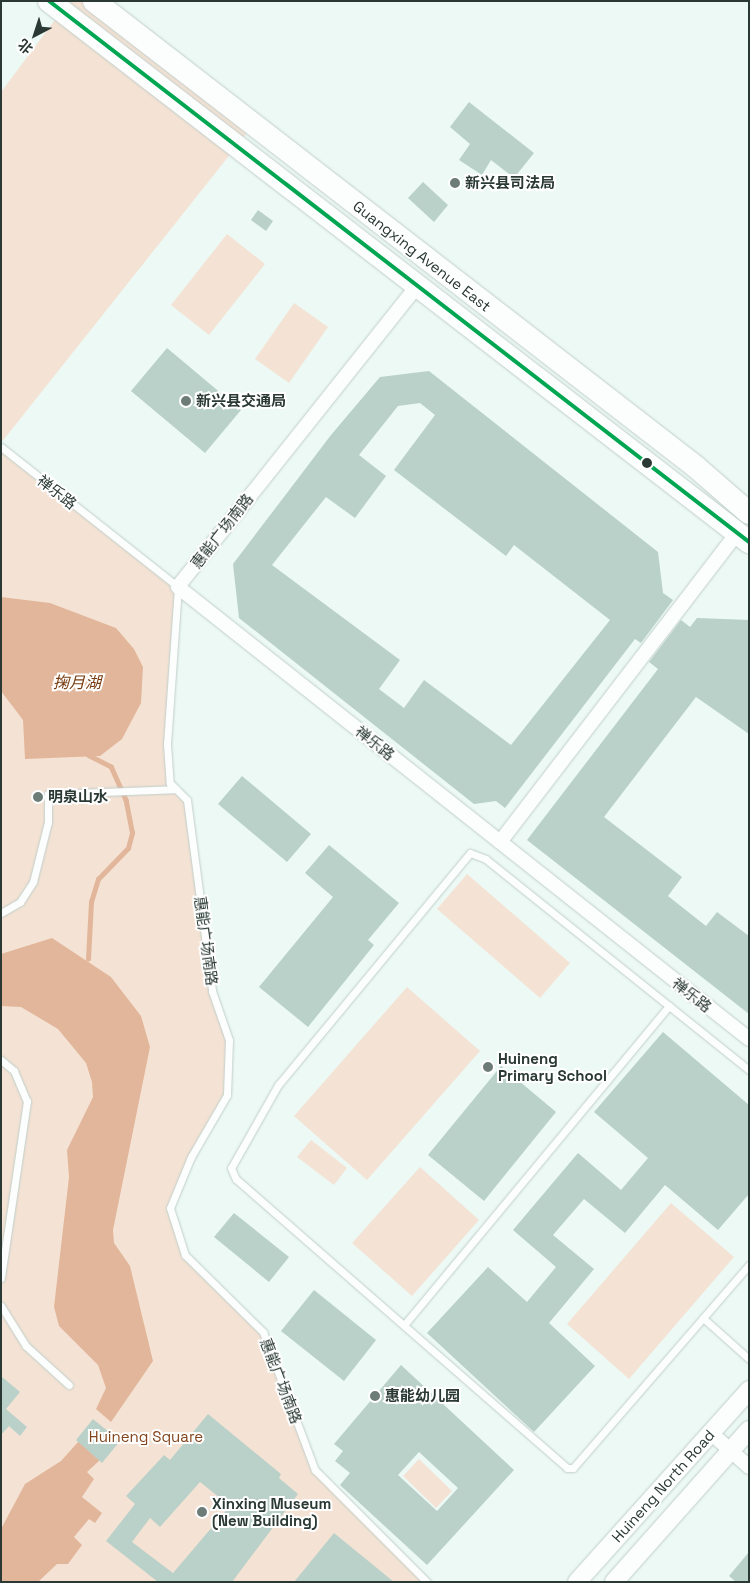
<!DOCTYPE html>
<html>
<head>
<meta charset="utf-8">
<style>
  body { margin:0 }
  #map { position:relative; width:750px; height:1583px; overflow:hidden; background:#ecf9f5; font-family:"Space Grotesk","Noto Sans SC",sans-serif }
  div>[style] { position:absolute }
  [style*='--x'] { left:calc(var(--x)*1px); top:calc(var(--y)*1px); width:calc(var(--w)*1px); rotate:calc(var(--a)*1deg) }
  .green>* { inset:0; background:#f4e3d4 }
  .water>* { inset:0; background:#e2b69a }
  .stream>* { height:4.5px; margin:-2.25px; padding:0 2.25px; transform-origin:2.25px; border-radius:2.25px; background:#e2b69a }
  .building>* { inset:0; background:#bad1ca }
  .roads { filter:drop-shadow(0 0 1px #c1ceca) drop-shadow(0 0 1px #c1ceca) }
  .service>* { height:7px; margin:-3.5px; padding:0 3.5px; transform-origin:3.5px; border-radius:3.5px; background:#fcfefe }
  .minor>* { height:14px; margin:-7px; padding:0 7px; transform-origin:7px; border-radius:7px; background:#fcfefe }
  .tertiary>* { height:18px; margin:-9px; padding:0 9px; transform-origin:9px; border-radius:9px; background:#fcfefe }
  .trunk>* { height:22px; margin:-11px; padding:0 11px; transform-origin:11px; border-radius:11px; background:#fcfefe }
  .bus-1>* { height:4px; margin:-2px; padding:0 2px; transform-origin:2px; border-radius:2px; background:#00a651 }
  .dots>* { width:14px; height:14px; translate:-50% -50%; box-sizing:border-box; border:2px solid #fff; border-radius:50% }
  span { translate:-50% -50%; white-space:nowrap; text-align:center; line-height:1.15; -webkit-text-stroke:4px #fff; paint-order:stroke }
  .poi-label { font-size:15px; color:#2a3934; font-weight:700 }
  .left { translate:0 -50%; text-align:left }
  .street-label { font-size:15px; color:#2a3934 }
  .park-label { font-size:15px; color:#83441b }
  .water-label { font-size:16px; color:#783b0f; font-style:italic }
  .frame { position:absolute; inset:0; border:2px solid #2a3934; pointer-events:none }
  .north { position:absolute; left:10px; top:10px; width:50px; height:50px; -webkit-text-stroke:4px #fff; paint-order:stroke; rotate:220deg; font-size:14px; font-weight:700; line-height:20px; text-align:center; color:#2a3934 }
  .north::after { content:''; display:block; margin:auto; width:18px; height:22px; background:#2a3934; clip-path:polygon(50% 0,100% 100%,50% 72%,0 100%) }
</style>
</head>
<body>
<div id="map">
  <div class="green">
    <div style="clip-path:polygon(69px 1px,94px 1px,255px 123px,1px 443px,1px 92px)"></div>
    <div style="clip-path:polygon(227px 234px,265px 264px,209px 335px,171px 305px)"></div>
    <div style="clip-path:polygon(294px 303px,328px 327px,289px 383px,255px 359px)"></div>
    <div style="clip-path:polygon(1px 447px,178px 587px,167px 744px,170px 783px,187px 800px,212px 991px,229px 1040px,227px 1095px,191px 1157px,170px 1208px,185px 1255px,263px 1332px,315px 1470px,427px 1582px,1px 1582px)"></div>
    <div style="clip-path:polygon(467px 874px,570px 963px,540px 998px,437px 909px)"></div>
    <div style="clip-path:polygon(407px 987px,480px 1051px,367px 1180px,294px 1116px)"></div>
    <div style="clip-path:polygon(311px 1140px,347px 1168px,334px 1185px,297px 1157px)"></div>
    <div style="clip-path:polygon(420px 1167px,479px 1220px,412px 1296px,352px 1243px)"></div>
    <div style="clip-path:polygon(671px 1203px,734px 1257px,629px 1379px,567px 1324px)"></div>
    <div style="clip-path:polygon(419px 1459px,452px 1491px,436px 1508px,403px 1476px)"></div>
  </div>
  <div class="water">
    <div style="clip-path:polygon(1px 597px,50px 603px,116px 628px,134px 649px,143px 667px,141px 703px,122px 739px,100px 756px,25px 759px,23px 720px,1px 691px)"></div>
    <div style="clip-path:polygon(52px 938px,111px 977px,141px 1016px,150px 1047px,113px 1230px,114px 1243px,130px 1266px,153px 1361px,111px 1422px,96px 1409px,106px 1388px,98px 1365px,59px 1326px,54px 1307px,69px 1177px,67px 1150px,93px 1097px,92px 1082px,86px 1063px,58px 1029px,21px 1007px,1px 1006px,1px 954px)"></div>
    <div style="clip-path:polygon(87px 1432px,100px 1460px,87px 1472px,94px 1479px,82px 1497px,102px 1513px,95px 1523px,89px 1519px,74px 1537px,82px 1545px,68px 1564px,57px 1564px,38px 1582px,1px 1582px,1px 1529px,25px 1484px,61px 1461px)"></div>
  </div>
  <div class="stream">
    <div style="--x:88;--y:959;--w:57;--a:-87"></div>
    <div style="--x:91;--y:902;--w:24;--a:-73"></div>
    <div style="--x:98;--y:879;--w:43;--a:-45.9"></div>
    <div style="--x:128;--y:848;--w:16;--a:-75"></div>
    <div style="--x:132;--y:833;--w:33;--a:-101"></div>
    <div style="--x:126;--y:801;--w:37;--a:-114"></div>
    <div style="--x:111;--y:767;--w:25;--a:-153"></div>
  </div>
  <div class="building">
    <div style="clip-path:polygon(469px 102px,534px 153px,514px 178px,491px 160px,482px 175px,459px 160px,470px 144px,450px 127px)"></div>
    <div style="clip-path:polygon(423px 182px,448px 205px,434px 222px,408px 198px)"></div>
    <div style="clip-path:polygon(258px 210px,273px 221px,266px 231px,251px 220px)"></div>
    <div style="clip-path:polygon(167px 348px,241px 410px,205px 453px,131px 391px)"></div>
    <div style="clip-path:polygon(evenodd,429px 371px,658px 552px,663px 593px,673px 600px,641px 643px,635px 639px,505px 808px,496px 801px,474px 804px,239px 618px,233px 564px,331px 435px,380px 377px,429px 371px,420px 403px,435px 415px,394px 470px,506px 556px,514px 545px,610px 620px,511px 745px,424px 680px,404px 708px,379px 689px,400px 660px,272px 565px,326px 497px,355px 518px,386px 476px,359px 455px,398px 406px,420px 403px)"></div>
    <div style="clip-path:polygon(697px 618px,749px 620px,749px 734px,696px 697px,604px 817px,682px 877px,668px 896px,706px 926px,717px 912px,749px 936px,749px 1014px,527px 840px,658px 669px,649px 662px,681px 620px,690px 627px)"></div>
    <div style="clip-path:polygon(242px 776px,311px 834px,287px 862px,218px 804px)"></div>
    <div style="clip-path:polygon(329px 845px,399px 903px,368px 940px,374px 945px,308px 1027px,259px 987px,333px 897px,305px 873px)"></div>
    <div style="clip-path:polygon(663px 1032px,749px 1105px,749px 1194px,718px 1230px,665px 1185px,625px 1233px,584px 1199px,553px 1235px,594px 1269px,549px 1323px,595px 1366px,534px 1432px,427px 1333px,488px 1267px,527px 1302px,556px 1267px,513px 1230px,578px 1153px,621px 1190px,648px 1158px,594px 1112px)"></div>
    <div style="clip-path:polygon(501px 1066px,556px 1112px,484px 1201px,428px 1155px)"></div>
    <div style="clip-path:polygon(234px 1213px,289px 1257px,269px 1282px,214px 1237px)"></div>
    <div style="clip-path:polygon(314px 1290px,376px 1340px,344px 1381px,281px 1331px)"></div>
    <div style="clip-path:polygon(evenodd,401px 1365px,514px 1470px,427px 1565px,340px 1485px,350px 1473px,335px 1461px,343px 1451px,334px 1444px,401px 1365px,419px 1452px,458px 1488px,437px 1511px,398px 1475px,419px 1452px)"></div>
    <div style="clip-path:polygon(1px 1376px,20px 1392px,6px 1409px,27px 1427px,20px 1436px,9px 1426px,1px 1435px)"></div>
    <div style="clip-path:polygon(evenodd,208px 1414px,281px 1474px,279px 1478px,298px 1494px,232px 1582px,158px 1582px,106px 1541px,135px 1504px,126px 1496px,164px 1455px,170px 1460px,208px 1414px,200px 1482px,230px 1506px,173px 1573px,132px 1542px,150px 1518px,160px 1527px,200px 1482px)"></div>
    <div style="clip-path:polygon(93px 1419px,120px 1441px,102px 1463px,76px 1440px)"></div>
    <div style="clip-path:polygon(334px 1533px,394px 1582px,294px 1582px)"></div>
    <div style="clip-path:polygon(749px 1552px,749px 1582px,736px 1582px,729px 1576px)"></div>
  </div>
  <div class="roads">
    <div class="service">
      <div style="--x:1;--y:447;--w:226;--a:38.3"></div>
      <div style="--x:178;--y:587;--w:157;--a:94"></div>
      <div style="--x:167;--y:744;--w:39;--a:86"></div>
      <div style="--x:170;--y:783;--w:24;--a:45"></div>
      <div style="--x:187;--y:800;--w:193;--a:82.5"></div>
      <div style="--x:212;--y:991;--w:52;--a:70.9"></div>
      <div style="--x:229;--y:1040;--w:55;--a:92.1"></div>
      <div style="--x:227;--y:1095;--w:72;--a:120.1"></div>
      <div style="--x:191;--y:1157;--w:55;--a:112.4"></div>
      <div style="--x:170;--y:1208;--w:49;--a:72.3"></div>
      <div style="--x:185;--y:1255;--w:110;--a:44.6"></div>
      <div style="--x:263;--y:1332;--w:147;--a:69.4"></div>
      <div style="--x:315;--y:1470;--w:158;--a:45"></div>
      <div style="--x:1;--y:913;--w:22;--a:-30"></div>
      <div style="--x:20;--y:902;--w:24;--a:-57"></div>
      <div style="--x:33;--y:882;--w:62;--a:-76"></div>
      <div style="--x:48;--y:822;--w:28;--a:-90"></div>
      <div style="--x:48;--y:794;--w:128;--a:-2.2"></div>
      <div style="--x:1;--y:1060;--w:17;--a:40"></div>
      <div style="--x:14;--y:1071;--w:33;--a:67"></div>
      <div style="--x:27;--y:1101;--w:179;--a:98.4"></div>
      <div style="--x:749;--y:1070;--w:337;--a:-141.3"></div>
      <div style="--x:486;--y:859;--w:17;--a:-159"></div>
      <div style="--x:470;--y:853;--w:301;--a:129.6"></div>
      <div style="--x:278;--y:1085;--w:95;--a:119.5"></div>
      <div style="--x:231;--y:1168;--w:12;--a:66"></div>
      <div style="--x:236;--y:1179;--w:439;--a:41.1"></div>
      <div style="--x:567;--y:1468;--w:6;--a:0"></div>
      <div style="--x:573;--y:1468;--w:269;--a:-49.1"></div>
      <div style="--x:1;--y:1306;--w:47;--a:58"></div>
      <div style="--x:26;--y:1346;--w:58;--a:42.2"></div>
      <div style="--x:703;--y:1318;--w:62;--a:41.7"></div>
      <div style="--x:404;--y:1325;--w:415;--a:-50.3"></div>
    </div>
    <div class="minor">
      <div style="--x:417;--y:286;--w:384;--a:128.5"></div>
      <div style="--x:178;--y:587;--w:728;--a:38.36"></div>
      <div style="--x:500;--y:842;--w:389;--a:-52.5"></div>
      <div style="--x:711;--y:1433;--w:51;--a:41.8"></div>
    </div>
    <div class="tertiary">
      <div style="--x:577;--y:1582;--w:258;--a:-48.1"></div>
      <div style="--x:614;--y:1582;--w:203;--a:-48.4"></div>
    </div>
    <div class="trunk">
      <div style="--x:49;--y:1;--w:885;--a:37.7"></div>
      <div style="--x:94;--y:1;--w:761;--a:37.74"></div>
      <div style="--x:696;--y:467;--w:70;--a:41"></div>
    </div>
  </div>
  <div class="bus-1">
    <div style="--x:49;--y:1;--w:885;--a:37.7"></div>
  </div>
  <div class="dots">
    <div style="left:455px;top:183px;background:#6e7c78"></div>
    <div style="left:186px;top:401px;background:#6e7c78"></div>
    <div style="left:647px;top:463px;background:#2a3934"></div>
    <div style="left:38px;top:797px;background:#6e7c78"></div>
    <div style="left:488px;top:1067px;background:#6e7c78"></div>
    <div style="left:375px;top:1396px;background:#6e7c78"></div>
    <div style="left:202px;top:1512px;background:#6e7c78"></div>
  </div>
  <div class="poi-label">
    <span class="left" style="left:465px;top:183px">新兴县司法局</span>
    <span class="left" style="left:196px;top:401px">新兴县交通局</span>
    <span class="left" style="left:48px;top:797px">明泉山水</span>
    <span class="left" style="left:498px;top:1067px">Huineng<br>Primary School</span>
    <span class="left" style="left:385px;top:1396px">惠能幼儿园</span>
    <span class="left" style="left:212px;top:1512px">Xinxing Museum<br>(New Building)</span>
  </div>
  <div class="street-label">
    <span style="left:422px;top:256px;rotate:38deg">Guangxing Avenue East</span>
    <span style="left:57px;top:492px;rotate:38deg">禅乐路</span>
    <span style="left:222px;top:531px;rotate:-52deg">惠能广场南路</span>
    <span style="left:375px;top:743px;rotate:38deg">禅乐路</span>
    <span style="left:206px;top:941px;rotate:82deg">惠能广场南路</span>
    <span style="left:692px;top:995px;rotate:38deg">禅乐路</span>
    <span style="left:281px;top:1381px;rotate:69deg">惠能广场南路</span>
    <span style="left:663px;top:1486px;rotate:-48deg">Huineng North Road</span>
  </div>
  <div class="park-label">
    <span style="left:146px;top:1437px">Huineng Square</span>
  </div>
  <div class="water-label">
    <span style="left:77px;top:683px">掬月湖</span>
  </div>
  <div class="frame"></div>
  <div class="north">北</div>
</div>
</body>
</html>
